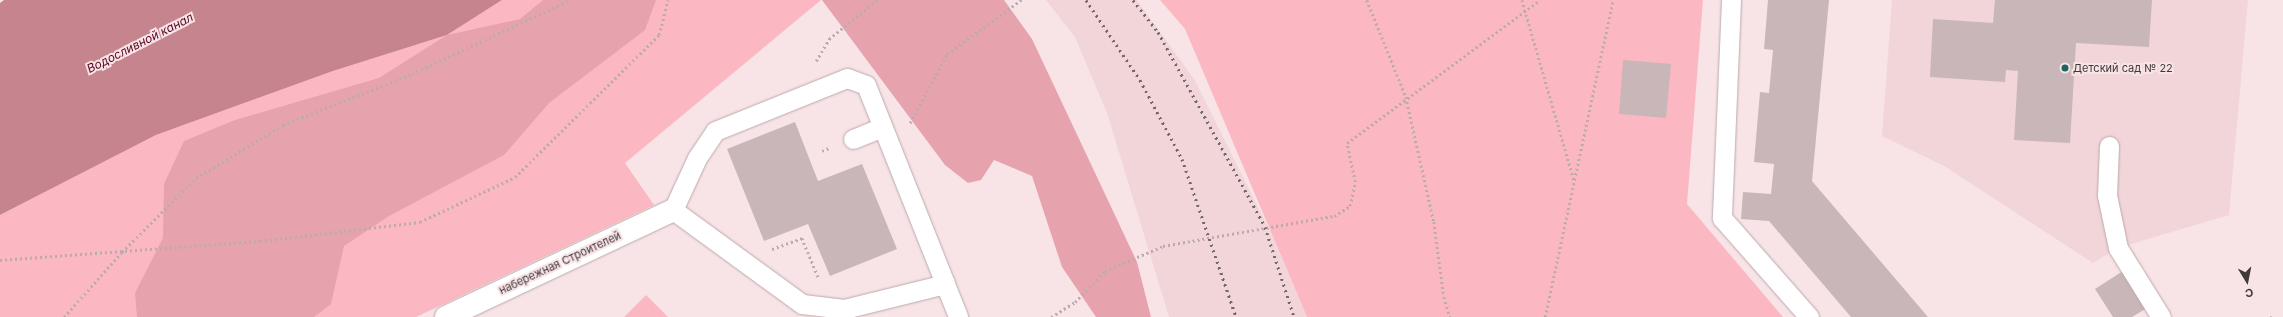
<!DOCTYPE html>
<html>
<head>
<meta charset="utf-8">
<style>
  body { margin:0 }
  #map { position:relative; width:2283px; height:317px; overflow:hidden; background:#f8e4e7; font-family:Inter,sans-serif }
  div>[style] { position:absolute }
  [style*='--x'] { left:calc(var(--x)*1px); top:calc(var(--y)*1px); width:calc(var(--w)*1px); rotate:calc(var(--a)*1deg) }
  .built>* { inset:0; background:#f1d5d9 }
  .green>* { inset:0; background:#fbb8c3 }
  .forest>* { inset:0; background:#e6a2ad }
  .water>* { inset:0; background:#c6848f }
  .building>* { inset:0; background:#c9b6b8 }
  .path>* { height:2.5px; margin-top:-1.25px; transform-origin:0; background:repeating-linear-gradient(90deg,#bbabae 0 2px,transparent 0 5px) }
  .roads { filter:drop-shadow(0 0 1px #bca9ab) drop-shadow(0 0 1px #bca9ab) }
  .service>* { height:19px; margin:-9.5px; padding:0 9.5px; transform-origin:9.5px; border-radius:9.5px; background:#fff }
  .minor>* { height:22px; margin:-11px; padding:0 11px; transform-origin:11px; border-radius:11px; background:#fff }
  .rail>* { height:3px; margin-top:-1.5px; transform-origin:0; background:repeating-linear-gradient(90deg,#736869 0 2px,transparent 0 6px) }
  .dots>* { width:11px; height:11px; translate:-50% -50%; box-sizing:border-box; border:2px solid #f8e4e7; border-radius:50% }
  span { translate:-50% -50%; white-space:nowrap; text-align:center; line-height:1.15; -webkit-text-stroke:4px #f8e4e7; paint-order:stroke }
  .poi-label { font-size:11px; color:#403839 }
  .left { translate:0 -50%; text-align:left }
  .street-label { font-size:11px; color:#403839 }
  .water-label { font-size:12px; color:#590823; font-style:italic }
  .north { position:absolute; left:2227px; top:261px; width:40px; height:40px; -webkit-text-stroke:3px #f8e4e7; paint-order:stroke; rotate:170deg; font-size:11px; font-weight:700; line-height:16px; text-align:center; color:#403839 }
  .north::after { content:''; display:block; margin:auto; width:14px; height:18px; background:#403839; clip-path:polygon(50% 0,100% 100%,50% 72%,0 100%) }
</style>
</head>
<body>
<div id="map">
  <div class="built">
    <div style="clip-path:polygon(1046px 0,1137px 0,1194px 79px,1270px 231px,1307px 317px,1169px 317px,1107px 113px,1075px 37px)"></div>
    <div style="clip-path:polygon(1892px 0,2248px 0,2229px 215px,2118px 248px,2093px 263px,1944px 166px,1882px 136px)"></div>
  </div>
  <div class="green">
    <div style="clip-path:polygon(502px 0,821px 0,625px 163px,654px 205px,416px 317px,0 317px,0 215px,156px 135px,333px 71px,447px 35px)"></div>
    <div style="clip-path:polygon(1160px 0,1703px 0,1687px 204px,1783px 317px,1307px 317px,1185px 29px)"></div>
    <div style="clip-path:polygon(646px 295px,668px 317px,624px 317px)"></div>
  </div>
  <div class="forest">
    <div style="clip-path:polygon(543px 0,656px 0,645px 30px,549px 103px,504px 155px,389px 216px,344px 246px,331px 304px,314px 317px,137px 317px,135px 293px,163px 238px,164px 184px,184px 141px,235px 120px,379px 78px,447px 35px,520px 19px)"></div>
    <div style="clip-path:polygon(822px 0,1004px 0,1032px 39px,1137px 262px,1151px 317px,1096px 317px,1062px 267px,1032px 176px,994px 160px,981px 180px,968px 183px,945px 165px)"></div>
  </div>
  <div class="water">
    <div style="clip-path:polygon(4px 0,502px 0,447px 35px,333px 71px,156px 135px,0 215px,0 3px)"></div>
  </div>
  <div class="building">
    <div style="clip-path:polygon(1768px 0,1829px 0,1812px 181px,1928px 317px,1851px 317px,1769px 221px,1741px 219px,1743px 192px,1771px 194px,1774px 164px,1754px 162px,1760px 92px,1769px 93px,1773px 50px,1764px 49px)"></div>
    <div style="clip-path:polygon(1995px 0,2152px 0,2149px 47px,2076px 43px,2070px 143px,2014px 140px,2018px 71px,2006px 70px,2005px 82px,1930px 77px,1933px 19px,1993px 23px)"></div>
    <div style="clip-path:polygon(1623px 60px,1671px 64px,1666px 118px,1619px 114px)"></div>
    <div style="clip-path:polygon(795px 122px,818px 181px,862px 164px,897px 249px,830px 276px,808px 224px,764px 241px,727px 149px)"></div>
    <div style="clip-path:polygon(2123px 271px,2147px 308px,2132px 317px,2113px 317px,2095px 289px)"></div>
  </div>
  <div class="path">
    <div style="--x:1367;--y:0;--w:105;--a:68.1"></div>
    <div style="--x:1406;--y:97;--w:128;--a:77.4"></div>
    <div style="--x:1434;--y:222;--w:76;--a:82.4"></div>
    <div style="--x:1444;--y:297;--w:21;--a:73"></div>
    <div style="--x:1522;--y:0;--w:187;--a:73.9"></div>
    <div style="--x:816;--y:61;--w:26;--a:-59"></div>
    <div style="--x:829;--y:39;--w:62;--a:-39.1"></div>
    <div style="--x:910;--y:123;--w:78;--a:-61.8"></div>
    <div style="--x:947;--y:54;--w:92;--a:-36.1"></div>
    <div style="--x:822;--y:151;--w:8;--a:-23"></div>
    <div style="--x:772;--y:249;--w:32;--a:-20"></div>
    <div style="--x:802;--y:238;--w:44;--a:67.5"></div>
    <div style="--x:0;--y:260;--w:261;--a:-4.2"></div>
    <div style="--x:260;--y:241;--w:161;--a:-6.8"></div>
    <div style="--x:420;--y:222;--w:105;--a:-25.3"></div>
    <div style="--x:515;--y:177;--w:202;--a:-44.6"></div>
    <div style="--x:659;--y:35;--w:36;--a:-76"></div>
    <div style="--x:64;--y:317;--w:87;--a:-48.3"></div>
    <div style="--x:122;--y:252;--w:105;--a:-45"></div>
    <div style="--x:196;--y:178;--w:102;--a:-31.3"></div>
    <div style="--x:283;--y:125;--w:139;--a:-21.6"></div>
    <div style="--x:412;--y:74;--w:174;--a:-25.1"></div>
    <div style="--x:1051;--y:317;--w:28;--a:-32"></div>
    <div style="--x:1075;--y:302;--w:43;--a:-45.9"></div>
    <div style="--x:1105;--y:271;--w:63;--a:-23.3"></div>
    <div style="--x:1163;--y:246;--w:174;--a:-10"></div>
    <div style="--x:1334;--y:216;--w:19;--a:-32"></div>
    <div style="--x:1350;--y:206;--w:25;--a:-78"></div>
    <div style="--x:1355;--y:182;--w:40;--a:-102"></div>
    <div style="--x:1347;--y:143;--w:240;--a:-36.5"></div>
    <div style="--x:1545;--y:317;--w:324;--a:-77.9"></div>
    <div style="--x:2271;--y:317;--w:1;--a:-45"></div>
  </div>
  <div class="roads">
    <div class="service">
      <div style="--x:1731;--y:0;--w:218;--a:92.4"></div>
      <div style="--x:1722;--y:218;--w:132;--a:48.7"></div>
      <div style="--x:853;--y:139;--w:31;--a:-22"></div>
      <div style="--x:2109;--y:146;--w:49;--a:92.3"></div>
      <div style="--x:2107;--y:195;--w:54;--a:78.3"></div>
      <div style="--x:2118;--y:248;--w:81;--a:58.1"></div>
      <div style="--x:945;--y:284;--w:104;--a:166.1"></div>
      <div style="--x:844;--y:309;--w:42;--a:-173.2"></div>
      <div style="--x:802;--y:304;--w:160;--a:-143.9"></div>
      <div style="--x:673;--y:210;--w:57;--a:-65.2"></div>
      <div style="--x:697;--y:158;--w:32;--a:-56"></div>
      <div style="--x:715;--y:131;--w:142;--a:-21.9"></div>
      <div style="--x:847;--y:78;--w:20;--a:20"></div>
      <div style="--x:866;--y:85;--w:214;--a:68.3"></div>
      <div style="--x:945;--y:284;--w:35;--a:68"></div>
    </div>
    <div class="minor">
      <div style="--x:446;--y:317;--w:251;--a:-25.2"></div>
    </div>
  </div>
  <div class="rail">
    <div style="--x:1086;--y:0;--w:97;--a:56"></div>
    <div style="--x:1140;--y:80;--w:89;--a:62"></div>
    <div style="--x:1182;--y:159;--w:167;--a:71.1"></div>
    <div style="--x:1133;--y:0;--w:41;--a:52"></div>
    <div style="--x:1158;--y:32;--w:222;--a:61.2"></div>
    <div style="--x:1265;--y:227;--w:95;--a:72.1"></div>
  </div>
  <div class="dots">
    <div style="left:2065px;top:68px;background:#196560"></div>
  </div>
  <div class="poi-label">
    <span class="left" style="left:2073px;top:68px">Детский сад № 22</span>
  </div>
  <div class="street-label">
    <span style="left:560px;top:263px;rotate:-25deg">набережная Строителей</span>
  </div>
  <div class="water-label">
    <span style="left:140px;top:43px;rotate:-27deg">Водосливной канал</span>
  </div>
  <div class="north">С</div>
</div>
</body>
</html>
